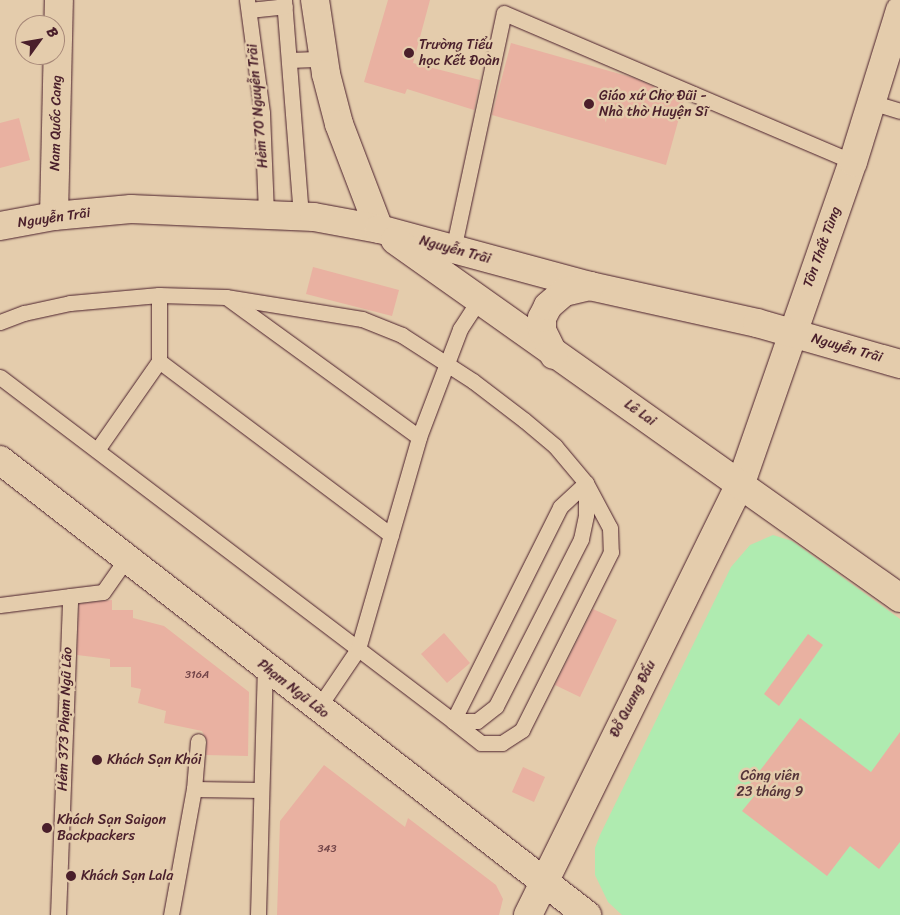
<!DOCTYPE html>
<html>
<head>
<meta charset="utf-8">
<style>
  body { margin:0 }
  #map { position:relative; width:900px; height:915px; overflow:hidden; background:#e4ccac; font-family:Sriracha,sans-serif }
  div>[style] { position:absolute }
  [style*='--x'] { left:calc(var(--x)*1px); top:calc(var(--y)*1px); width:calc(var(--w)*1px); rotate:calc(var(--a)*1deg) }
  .green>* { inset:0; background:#afebb0 }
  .building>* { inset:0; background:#e9b1a1 }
  .roads { filter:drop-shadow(0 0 1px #4a1f2b) drop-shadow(0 0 1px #4a1f2b) }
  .service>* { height:15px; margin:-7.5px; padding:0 7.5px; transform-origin:7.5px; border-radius:7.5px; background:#e4ccac }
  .minor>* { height:28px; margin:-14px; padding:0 14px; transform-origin:14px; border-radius:14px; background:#e4ccac }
  .tertiary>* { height:28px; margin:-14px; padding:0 14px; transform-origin:14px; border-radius:14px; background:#e4ccac }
  .secondary>* { height:28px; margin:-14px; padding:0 14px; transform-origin:14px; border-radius:14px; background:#e4ccac }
  .dots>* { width:14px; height:14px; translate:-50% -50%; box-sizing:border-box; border:2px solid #e4ccac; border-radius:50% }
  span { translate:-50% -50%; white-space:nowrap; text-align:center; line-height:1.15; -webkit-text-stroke:5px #e4ccac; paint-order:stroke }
  .number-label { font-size:11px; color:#724448 }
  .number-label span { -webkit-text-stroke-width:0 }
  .poi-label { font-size:14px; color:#4a1f2b }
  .left { translate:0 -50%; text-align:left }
  .street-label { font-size:14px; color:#4a1f2b }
  .park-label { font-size:14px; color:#543338 }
  .north { position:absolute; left:15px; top:15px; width:50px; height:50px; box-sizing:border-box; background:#e4ccac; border:1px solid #a68778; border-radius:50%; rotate:58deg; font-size:14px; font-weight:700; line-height:20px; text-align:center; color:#4a1f2b }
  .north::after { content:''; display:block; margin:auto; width:18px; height:22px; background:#4a1f2b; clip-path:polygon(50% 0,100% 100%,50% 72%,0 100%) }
</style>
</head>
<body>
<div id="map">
  <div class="green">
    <div style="clip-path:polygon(773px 535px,792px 541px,900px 619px,900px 915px,622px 915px,608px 902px,595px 875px,595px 848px,600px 835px,731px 567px,750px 545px)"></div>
  </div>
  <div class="building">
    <div style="clip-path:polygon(388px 0,430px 0,413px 63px,480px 80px,474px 110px,407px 89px,405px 94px,364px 82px)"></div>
    <div style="clip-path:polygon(511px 43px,634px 78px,684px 100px,666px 165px,492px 115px)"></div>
    <div style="clip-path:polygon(19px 118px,30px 160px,0 168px,0 123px)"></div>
    <div style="clip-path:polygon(313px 267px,399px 290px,392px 316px,306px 294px)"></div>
    <div style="clip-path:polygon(112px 600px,112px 610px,133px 610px,133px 618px,164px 626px,249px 692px,248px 756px,206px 755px,207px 741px,202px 731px,164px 723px,166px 711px,138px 703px,141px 689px,131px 687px,131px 667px,110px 667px,110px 659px,77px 655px,79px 604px)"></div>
    <div style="clip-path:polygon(593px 609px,617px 620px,580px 697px,555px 685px)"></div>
    <div style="clip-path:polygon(444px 633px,470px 663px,447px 683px,421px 654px)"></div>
    <div style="clip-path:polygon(808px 634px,823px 645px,779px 706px,764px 694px)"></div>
    <div style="clip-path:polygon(800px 718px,871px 772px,900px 732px,900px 842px,879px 869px,850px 846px,827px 876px,742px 811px,755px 795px,746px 789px)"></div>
    <div style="clip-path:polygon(324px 765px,405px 827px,408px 818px,496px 885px,503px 899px,499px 915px,277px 915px,280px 821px)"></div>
    <div style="clip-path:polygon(523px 767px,545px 777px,534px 802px,512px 792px)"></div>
  </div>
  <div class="roads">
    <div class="service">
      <div style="--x:247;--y:0;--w:114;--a:82.4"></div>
      <div style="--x:262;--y:113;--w:100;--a:87.7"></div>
      <div style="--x:284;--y:0;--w:216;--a:85.5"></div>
      <div style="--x:249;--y:10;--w:36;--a:-6"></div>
      <div style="--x:289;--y:60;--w:34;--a:-2"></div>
      <div style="--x:871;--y:102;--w:30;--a:17"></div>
      <div style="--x:453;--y:250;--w:242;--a:-77.9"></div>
      <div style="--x:504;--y:13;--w:379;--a:23.1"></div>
      <div style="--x:0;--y:322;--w:26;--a:-21"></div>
      <div style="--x:24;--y:313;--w:47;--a:-12.3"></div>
      <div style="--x:70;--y:303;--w:89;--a:-5.1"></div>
      <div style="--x:159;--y:295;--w:67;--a:1.7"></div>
      <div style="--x:226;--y:297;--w:238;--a:36"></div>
      <div style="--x:159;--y:361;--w:290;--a:36.9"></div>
      <div style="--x:0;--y:377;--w:569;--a:37.21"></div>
      <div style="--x:453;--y:721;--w:24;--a:0"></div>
      <div style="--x:477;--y:721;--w:24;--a:-38"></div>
      <div style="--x:496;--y:706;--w:187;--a:-63"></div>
      <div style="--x:581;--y:539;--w:25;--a:-78"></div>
      <div style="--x:586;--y:515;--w:32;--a:-90"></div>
      <div style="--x:586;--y:483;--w:48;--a:-130"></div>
      <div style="--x:555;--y:446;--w:40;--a:-140"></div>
      <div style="--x:524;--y:420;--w:64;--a:-142.6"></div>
      <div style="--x:473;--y:381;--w:85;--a:-147.1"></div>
      <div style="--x:402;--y:335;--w:43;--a:-158.2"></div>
      <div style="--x:362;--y:319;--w:138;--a:-170.8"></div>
      <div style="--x:97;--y:450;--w:108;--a:-55.1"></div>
      <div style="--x:159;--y:361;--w:66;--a:-90"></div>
      <div style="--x:586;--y:483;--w:51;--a:61.9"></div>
      <div style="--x:610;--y:528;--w:24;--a:88"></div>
      <div style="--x:611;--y:552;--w:199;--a:116.6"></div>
      <div style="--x:522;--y:730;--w:24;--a:147"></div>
      <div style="--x:502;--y:743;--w:21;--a:180"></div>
      <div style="--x:481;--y:743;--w:36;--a:-142"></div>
      <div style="--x:453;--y:721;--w:239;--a:-63.4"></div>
      <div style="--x:560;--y:507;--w:35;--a:-43"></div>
      <div style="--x:0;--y:605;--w:71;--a:-7.3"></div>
      <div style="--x:318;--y:708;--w:71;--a:-55.9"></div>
      <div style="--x:358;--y:649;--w:221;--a:-73.9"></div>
      <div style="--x:419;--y:437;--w:116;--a:-69.2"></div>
      <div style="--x:460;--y:329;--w:33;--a:-57"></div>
      <div style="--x:194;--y:789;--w:67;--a:0.9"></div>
      <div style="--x:58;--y:915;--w:319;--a:-87.8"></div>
      <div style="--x:70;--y:596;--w:33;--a:-7"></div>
      <div style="--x:103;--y:592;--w:40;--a:-55.1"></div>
      <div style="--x:171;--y:915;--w:128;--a:-79.7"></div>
      <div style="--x:194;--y:789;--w:48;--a:-85.2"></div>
      <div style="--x:258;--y:915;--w:248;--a:-88.4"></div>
    </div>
    <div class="minor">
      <div style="--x:315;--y:0;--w:75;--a:81.5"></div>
      <div style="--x:326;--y:74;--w:52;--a:75.4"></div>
      <div style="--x:339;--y:124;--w:112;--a:69.1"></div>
      <div style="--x:54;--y:216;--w:216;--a:-88.7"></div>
    </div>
    <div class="tertiary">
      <div style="--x:528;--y:915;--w:482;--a:-63.8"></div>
      <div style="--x:741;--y:483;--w:340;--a:-70.8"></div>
      <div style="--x:853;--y:162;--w:159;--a:-72.8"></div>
    </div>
    <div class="secondary">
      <div style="--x:0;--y:226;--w:55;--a:-10.5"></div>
      <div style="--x:54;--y:216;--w:77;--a:-5.2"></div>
      <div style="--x:131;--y:209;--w:183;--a:2.5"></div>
      <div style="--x:314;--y:217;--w:66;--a:10.5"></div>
      <div style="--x:379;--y:229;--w:219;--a:15.1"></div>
      <div style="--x:590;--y:286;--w:171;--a:12.5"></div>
      <div style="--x:757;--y:323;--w:149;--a:16"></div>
      <div style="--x:395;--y:240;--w:619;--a:35.33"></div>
      <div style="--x:554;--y:355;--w:28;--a:-116"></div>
      <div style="--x:542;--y:330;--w:12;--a:-90"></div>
      <div style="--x:542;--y:318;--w:13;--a:-63"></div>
      <div style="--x:548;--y:306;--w:21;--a:-41"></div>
      <div style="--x:564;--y:292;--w:27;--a:-13"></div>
      <div style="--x:0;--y:460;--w:743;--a:37.78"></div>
    </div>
  </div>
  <div class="dots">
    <div style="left:409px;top:53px;background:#4a1f2b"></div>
    <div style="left:589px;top:104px;background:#4a1f2b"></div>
    <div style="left:97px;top:760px;background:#4a1f2b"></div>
    <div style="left:47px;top:828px;background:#4a1f2b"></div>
    <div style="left:71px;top:876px;background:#4a1f2b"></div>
  </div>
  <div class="number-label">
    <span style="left:197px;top:675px">316A</span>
    <span style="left:327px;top:849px">343</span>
  </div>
  <div class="poi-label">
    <span class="left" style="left:419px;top:53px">Trường Tiểu<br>học Kết Đoàn</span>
    <span class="left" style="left:599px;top:104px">Giáo xứ Chợ Đũi -<br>Nhà thờ Huyện Sĩ</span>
    <span class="left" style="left:107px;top:760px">Khách Sạn Khói</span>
    <span class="left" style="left:57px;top:828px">Khách Sạn Saigon<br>Backpackers</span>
    <span class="left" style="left:81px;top:876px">Khách Sạn Lala</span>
  </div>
  <div class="street-label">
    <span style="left:258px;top:106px;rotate:-95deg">Hẻm 70 Nguyễn Trãi</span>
    <span style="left:56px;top:123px;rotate:-89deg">Nam Quốc Cang</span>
    <span style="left:54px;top:218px;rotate:-8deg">Nguyễn Trãi</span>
    <span style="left:822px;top:247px;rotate:-70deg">Tôn Thất Tùng</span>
    <span style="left:455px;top:250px;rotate:15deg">Nguyễn Trãi</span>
    <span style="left:847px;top:348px;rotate:16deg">Nguyễn Trãi</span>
    <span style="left:640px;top:413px;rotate:35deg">Lê Lai</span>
    <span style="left:293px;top:689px;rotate:38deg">Phạm Ngũ Lão</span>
    <span style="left:633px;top:699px;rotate:-63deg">Ðỗ Quang Ðẩu</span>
    <span style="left:65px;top:719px;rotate:-88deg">Hẻm 373 Phạm Ngũ Lão</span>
  </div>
  <div class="park-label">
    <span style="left:770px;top:784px">Công viên<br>23 tháng 9</span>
  </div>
  <div class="north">B</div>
</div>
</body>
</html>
